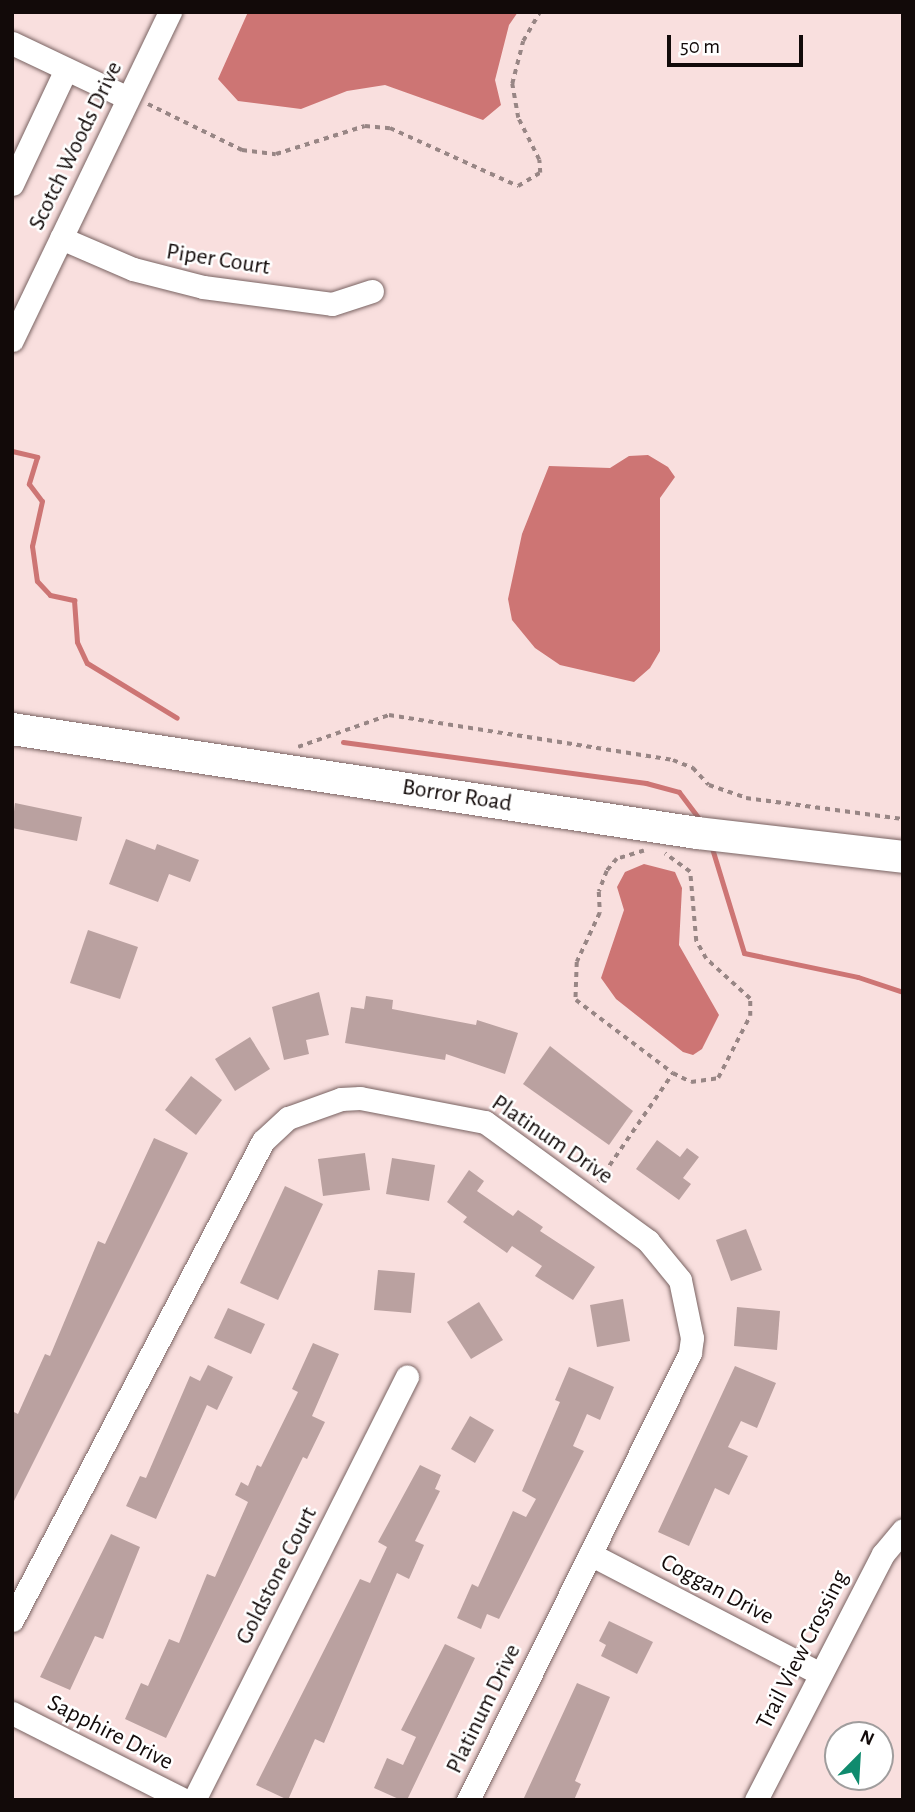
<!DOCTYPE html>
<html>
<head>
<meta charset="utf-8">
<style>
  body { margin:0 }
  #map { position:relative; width:915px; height:1812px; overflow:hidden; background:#f9dfde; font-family:"Alegreya Sans",sans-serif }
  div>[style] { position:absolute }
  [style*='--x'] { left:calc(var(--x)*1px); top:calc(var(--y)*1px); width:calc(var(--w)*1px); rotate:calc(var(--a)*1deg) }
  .water>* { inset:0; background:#cd7574 }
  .stream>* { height:5px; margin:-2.5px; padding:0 2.5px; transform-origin:2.5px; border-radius:2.5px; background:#cd7574 }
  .building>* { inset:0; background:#baa1a0 }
  .path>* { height:3.5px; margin-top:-1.75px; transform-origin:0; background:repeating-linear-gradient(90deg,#988685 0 5px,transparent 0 10px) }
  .roads { filter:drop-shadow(0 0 2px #796362) drop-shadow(0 0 2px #796362) }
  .street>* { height:23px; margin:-11.5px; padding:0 11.5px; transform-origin:11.5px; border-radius:11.5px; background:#fff }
  .secondary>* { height:32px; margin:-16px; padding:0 16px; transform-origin:16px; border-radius:16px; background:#fff }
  span { translate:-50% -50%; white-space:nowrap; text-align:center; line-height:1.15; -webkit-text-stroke:5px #fff; paint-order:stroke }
  .street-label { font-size:24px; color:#120a09 }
  .frame { position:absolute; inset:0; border:14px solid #120a09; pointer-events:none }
  .north { position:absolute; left:824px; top:1721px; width:70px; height:70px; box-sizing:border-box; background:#fff; border:2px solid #a09d9d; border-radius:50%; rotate:24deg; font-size:19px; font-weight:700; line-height:28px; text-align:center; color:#120a09 }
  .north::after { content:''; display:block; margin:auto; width:24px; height:32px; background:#108b6e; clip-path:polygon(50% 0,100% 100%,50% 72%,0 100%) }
  .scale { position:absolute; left:667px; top:35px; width:136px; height:32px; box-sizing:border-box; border:4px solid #120a09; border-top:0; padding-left:9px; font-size:21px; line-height:24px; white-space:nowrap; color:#120a09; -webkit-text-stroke:5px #fff; paint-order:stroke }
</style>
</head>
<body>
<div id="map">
  <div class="water">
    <div style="clip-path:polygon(248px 12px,518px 12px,509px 25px,495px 80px,501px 105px,483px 120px,385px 85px,347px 91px,301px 109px,238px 101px,218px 79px)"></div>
    <div style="clip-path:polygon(648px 455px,668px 467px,675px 477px,660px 498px,660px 651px,650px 668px,634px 682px,560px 665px,535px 648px,512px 620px,508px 599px,522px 534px,549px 466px,610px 468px,629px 456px)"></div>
    <div style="clip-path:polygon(644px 864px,675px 872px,682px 888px,679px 945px,719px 1015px,702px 1049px,693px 1055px,683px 1052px,616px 999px,601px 978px,624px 910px,617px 887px,625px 872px)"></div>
  </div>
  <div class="stream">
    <div style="--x:12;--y:451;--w:26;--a:13"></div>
    <div style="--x:37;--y:457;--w:28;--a:107"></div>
    <div style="--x:29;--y:484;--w:21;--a:53"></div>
    <div style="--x:42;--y:501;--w:46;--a:102.5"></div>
    <div style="--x:32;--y:546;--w:35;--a:82"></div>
    <div style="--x:37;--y:581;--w:19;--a:47"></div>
    <div style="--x:50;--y:595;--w:25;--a:12"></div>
    <div style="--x:74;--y:600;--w:42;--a:85.9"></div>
    <div style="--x:77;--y:642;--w:23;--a:65"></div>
    <div style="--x:87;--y:663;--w:105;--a:31.4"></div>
    <div style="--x:343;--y:742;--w:306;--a:7.7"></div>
    <div style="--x:646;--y:783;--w:34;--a:15"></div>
    <div style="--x:679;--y:792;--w:39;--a:53"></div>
    <div style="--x:711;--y:845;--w:113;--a:73"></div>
    <div style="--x:744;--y:953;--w:116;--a:11.9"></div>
    <div style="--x:858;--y:977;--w:47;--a:18.4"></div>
  </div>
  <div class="building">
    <div style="clip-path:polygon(15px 803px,82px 817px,77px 841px,12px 828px)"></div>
    <div style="clip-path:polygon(126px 839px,155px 850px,157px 844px,199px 860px,190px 882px,169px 874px,158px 902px,109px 884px)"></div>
    <div style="clip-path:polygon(88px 930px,138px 947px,120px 999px,70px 983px)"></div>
    <div style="clip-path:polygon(319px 992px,329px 1035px,306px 1040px,309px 1054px,284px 1060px,272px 1007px)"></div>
    <div style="clip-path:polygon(366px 996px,393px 1000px,392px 1009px,476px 1025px,477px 1020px,518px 1033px,505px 1074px,446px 1054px,445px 1060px,345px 1043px,351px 1007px,364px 1009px)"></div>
    <div style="clip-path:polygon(250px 1037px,270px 1069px,235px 1091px,215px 1059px)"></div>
    <div style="clip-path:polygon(550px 1046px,633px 1111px,609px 1145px,523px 1084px)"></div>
    <div style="clip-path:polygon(191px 1076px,222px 1100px,196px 1135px,165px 1110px)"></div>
    <div style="clip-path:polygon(154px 1138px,188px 1153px,12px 1505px,12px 1411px,18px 1414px,45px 1354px,50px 1356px,98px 1241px,105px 1244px)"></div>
    <div style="clip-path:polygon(657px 1140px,680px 1157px,687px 1148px,699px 1157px,683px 1178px,691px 1184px,679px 1200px,636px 1169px)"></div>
    <div style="clip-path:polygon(365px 1153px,370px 1190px,323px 1196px,318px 1159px)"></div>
    <div style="clip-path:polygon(392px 1158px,435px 1165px,429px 1201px,386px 1194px)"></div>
    <div style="clip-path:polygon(469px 1170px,484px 1181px,477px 1191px,513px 1216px,518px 1210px,543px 1227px,540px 1231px,595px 1267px,573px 1300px,535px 1276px,542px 1266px,512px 1246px,507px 1253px,463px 1222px,467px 1217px,447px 1202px)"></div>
    <div style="clip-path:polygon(285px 1186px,323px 1204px,278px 1300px,240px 1283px)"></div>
    <div style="clip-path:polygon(746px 1229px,762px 1270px,731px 1281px,716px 1240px)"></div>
    <div style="clip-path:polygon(378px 1270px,415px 1273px,411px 1313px,374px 1310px)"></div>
    <div style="clip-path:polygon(623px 1299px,630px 1341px,597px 1347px,590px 1305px)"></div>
    <div style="clip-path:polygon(479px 1302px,503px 1340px,471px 1359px,447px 1322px)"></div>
    <div style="clip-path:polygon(737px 1307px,780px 1311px,777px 1350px,734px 1346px)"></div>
    <div style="clip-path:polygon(228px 1308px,265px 1324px,251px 1354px,214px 1338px)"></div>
    <div style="clip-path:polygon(313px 1343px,339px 1354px,312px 1416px,325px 1422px,307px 1459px,303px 1457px,166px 1738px,125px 1719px,141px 1683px,148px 1686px,169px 1639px,179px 1643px,207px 1574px,215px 1577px,248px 1502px,235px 1495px,241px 1482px,248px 1486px,257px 1465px,261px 1467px,298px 1392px,292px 1389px)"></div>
    <div style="clip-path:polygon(208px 1365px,233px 1377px,217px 1410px,207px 1405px,156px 1519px,126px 1506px,140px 1476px,146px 1478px,190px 1376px,200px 1381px)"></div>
    <div style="clip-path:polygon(735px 1366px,776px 1383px,757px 1428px,741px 1421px,728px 1447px,748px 1456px,729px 1495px,715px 1488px,689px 1546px,658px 1532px)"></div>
    <div style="clip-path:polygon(569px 1367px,614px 1387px,600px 1420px,587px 1414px,573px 1446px,584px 1451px,499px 1619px,487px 1614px,481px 1629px,457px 1618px,472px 1584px,478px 1587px,513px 1511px,526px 1517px,536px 1499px,522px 1491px,560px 1402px,555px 1400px)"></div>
    <div style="clip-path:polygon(470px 1416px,494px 1430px,475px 1463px,451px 1449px)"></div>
    <div style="clip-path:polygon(420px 1465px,441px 1475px,435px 1489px,440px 1491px,415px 1541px,424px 1545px,409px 1579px,397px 1573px,324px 1743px,315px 1739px,288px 1800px,256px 1785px,360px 1579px,370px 1583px,387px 1547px,378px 1542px)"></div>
    <div style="clip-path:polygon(111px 1534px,140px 1547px,103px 1639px,95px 1636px,70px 1690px,40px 1677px)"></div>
    <div style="clip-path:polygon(609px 1621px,653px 1642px,637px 1674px,601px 1656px,606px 1645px,599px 1641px)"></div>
    <div style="clip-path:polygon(445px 1644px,475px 1658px,407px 1800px,401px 1800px,374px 1788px,387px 1758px,403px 1765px,416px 1737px,401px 1730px)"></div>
    <div style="clip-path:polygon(577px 1683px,610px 1697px,575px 1781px,581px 1784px,574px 1800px,523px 1800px)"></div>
  </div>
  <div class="path">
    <div style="--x:148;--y:104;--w:105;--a:26.1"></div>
    <div style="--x:242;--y:150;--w:34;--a:7"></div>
    <div style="--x:276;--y:154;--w:93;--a:-17.5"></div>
    <div style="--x:365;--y:126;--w:25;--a:5"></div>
    <div style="--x:390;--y:128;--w:141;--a:24.4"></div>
    <div style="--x:518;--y:186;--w:26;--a:-31"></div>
    <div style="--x:540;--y:173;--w:13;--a:-94"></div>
    <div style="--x:539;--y:160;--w:47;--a:-116.6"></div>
    <div style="--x:518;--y:118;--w:35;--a:-100"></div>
    <div style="--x:512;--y:84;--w:44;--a:-75.7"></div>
    <div style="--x:523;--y:41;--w:34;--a:-60"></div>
    <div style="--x:298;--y:747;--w:96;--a:-19.4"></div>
    <div style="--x:389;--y:715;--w:288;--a:9"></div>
    <div style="--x:673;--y:760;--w:22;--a:22"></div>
    <div style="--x:693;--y:768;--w:23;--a:47"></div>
    <div style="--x:709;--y:785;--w:39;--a:19"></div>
    <div style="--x:746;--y:798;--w:158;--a:7.6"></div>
    <div style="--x:644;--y:851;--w:28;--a:163"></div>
    <div style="--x:617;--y:859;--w:16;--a:130"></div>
    <div style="--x:607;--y:871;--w:22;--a:111"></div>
    <div style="--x:599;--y:892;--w:21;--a:87"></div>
    <div style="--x:600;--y:913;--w:54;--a:115.1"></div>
    <div style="--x:577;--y:962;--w:38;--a:92"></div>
    <div style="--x:576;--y:1000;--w:121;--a:37"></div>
    <div style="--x:598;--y:1182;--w:132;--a:-55.5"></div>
    <div style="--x:673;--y:1073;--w:20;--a:27"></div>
    <div style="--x:691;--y:1082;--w:27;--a:-8"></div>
    <div style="--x:718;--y:1078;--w:70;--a:-62.7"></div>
    <div style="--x:750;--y:1016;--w:17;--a:-90"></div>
    <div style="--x:750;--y:999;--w:59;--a:-137.7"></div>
    <div style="--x:706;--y:959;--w:21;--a:-119"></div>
    <div style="--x:696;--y:941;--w:69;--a:-95"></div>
    <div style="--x:690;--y:872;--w:31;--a:-144"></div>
  </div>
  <div class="roads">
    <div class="street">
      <div style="--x:12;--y:43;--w:128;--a:25.4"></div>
      <div style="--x:12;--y:184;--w:127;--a:-64.8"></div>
      <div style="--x:61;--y:238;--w:78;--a:23.3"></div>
      <div style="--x:133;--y:269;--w:72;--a:14.4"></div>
      <div style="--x:203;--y:287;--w:130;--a:7.5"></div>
      <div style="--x:332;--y:304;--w:42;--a:-18"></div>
      <div style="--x:12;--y:340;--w:364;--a:-64.3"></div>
      <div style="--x:590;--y:1554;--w:258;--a:27.5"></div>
      <div style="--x:12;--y:1620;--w:541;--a:-62.35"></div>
      <div style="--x:263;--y:1141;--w:34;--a:-43"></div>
      <div style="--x:288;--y:1118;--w:56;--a:-19.7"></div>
      <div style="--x:341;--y:1099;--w:19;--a:-3"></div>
      <div style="--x:360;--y:1098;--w:127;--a:10.9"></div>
      <div style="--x:485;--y:1122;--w:202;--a:36.1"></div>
      <div style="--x:648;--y:1241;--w:50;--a:50.6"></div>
      <div style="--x:680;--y:1280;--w:59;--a:78.3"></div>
      <div style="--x:692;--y:1338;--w:15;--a:98"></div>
      <div style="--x:690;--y:1353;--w:499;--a:116.4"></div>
      <div style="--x:12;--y:1713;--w:193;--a:26.8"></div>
      <div style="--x:194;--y:1800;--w:474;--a:-63.3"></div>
      <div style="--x:756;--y:1800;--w:277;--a:-62.7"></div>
      <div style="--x:883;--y:1554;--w:31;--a:-50"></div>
    </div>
    <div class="secondary">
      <div style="--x:12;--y:729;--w:693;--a:8.63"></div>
      <div style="--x:697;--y:833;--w:207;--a:6.6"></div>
    </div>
  </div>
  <div class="street-label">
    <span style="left:76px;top:146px;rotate:-64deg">Scotch Woods Drive</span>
    <span style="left:218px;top:260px;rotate:9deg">Piper Court</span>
    <span style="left:457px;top:796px;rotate:9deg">Borror Road</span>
    <span style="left:552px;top:1140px;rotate:34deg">Platinum Drive</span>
    <span style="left:277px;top:1576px;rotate:-63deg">Goldstone Court</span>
    <span style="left:717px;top:1590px;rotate:28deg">Coggan Drive</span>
    <span style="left:803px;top:1650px;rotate:-63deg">Trail View Crossing</span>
    <span style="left:484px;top:1709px;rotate:-64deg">Platinum Drive</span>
    <span style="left:110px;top:1733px;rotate:27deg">Sapphire Drive</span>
  </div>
  <div class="frame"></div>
  <div class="north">N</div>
  <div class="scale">50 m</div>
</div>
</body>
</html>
